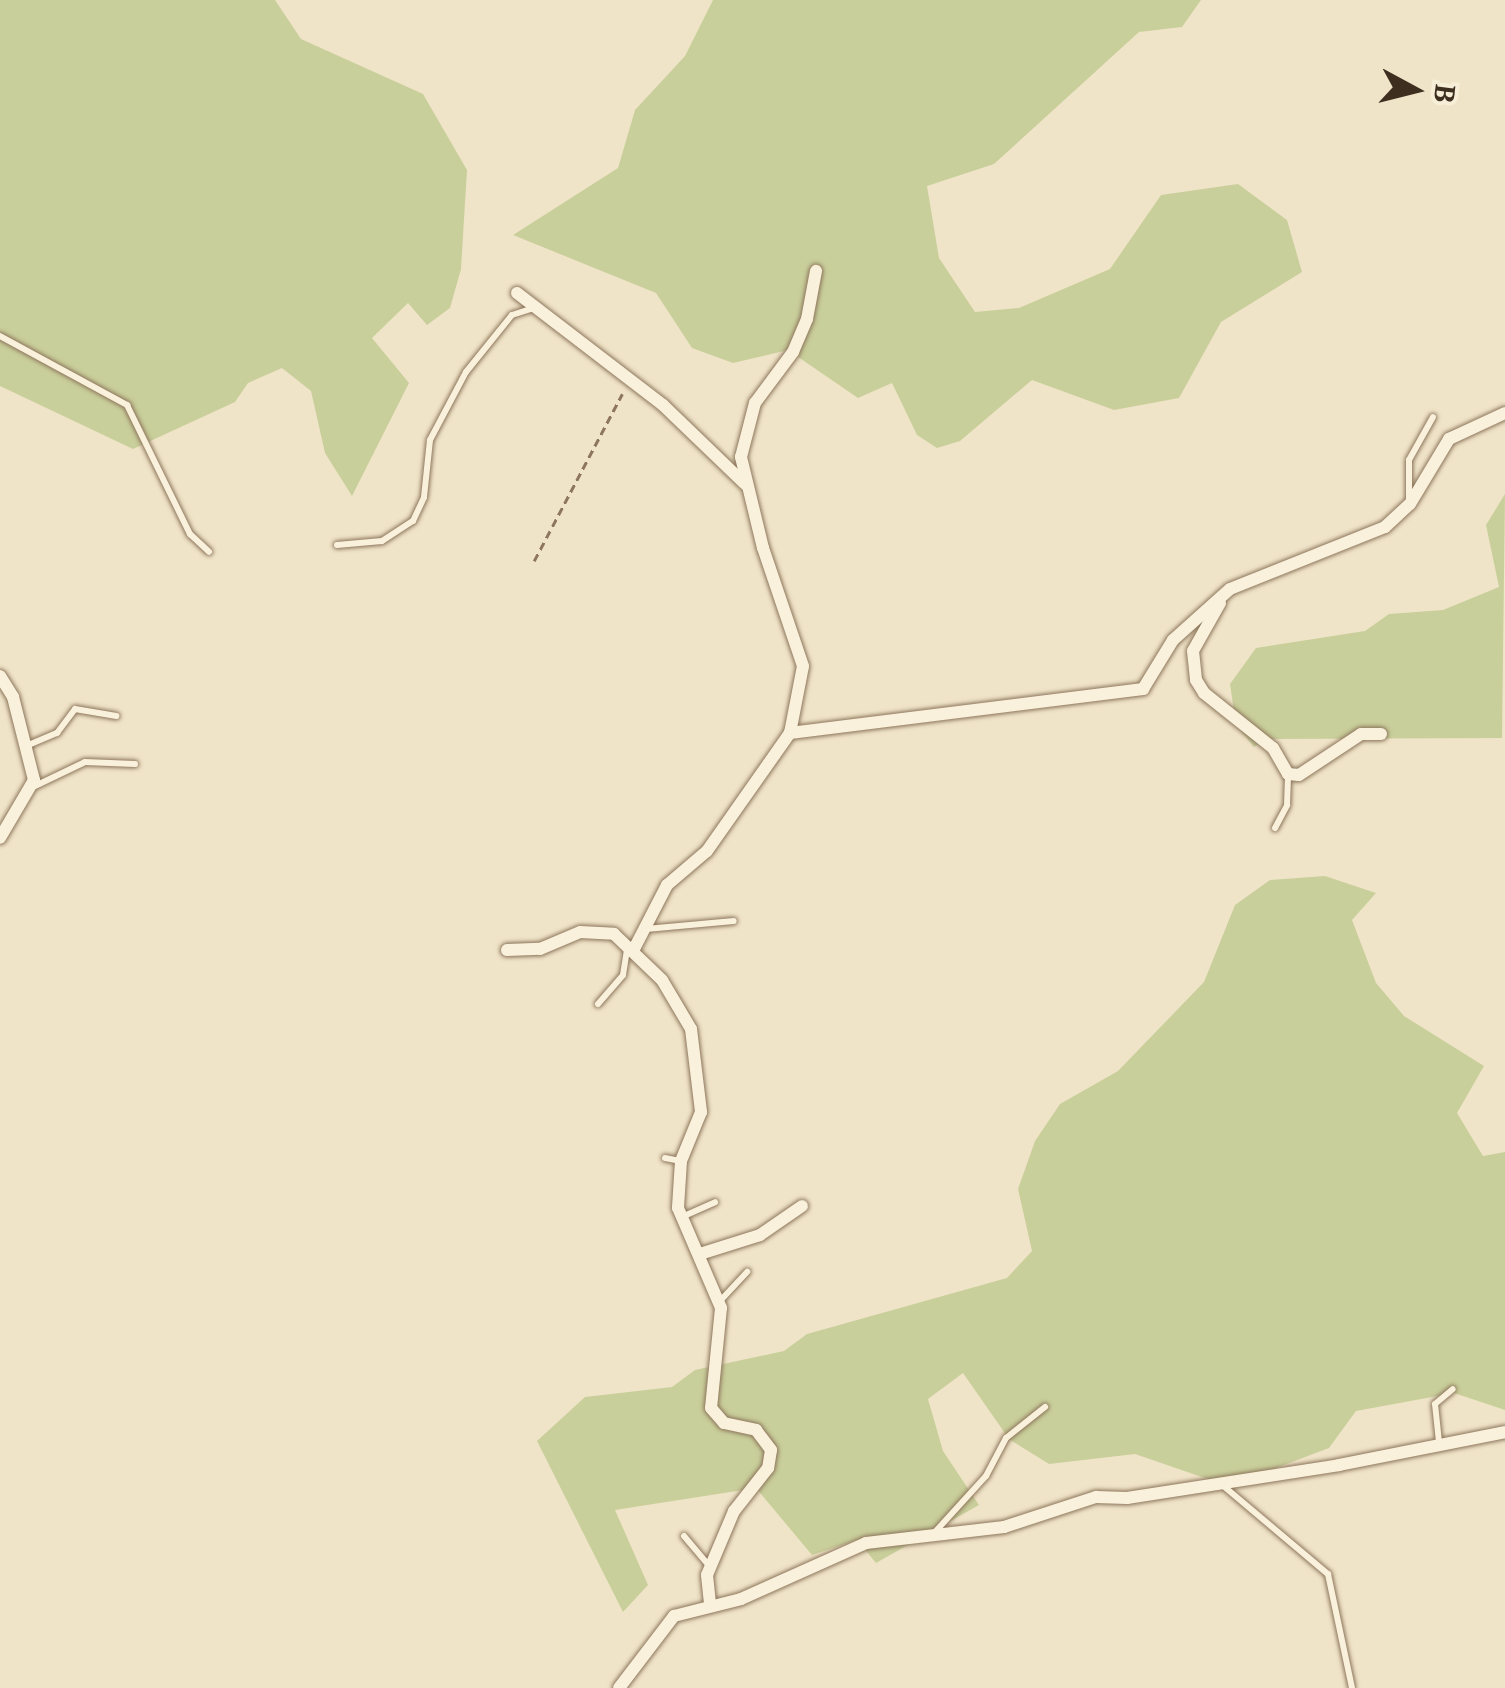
<!DOCTYPE html>
<html>
<head>
<meta charset="utf-8">
<style>
  body { margin:0 }
  #map { position:relative; width:1505px; height:1688px; overflow:hidden; background:#f0e4c8; font-family:"PT Serif",serif }
  div>[style] { position:absolute }
  [style*='--x'] { left:calc(var(--x)*1px); top:calc(var(--y)*1px); width:calc(var(--w)*1px); rotate:calc(var(--a)*1deg) }
  .green>* { inset:0; background:#c9cf9b }
  .path>* { height:2.5px; margin-top:-1.25px; transform-origin:0; background:repeating-linear-gradient(90deg,#8d765c 0 8px,transparent 0 13px) }
  .roads { filter:drop-shadow(0 0 2px #8d765c) drop-shadow(0 0 2px #8d765c) }
  .lane>* { height:6px; margin:-3px; padding:0 3px; transform-origin:3px; border-radius:3px; background:#faf1dc }
  .street>* { height:12px; margin:-6px; padding:0 6px; transform-origin:6px; border-radius:6px; background:#faf1dc }
  span { translate:-50% -50%; white-space:nowrap; text-align:center; line-height:1.15; -webkit-text-stroke:8px #f7eed8; paint-order:stroke }
  .north { position:absolute; left:1365px; top:40px; width:100px; height:100px; -webkit-text-stroke:8px #f7eed8; paint-order:stroke; rotate:97deg; font-size:28px; font-weight:700; line-height:40px; text-align:center; color:#3d2e20 }
  .north::after { content:''; display:block; margin:auto; width:35px; height:45px; background:#3d2e20; clip-path:polygon(50% 0,100% 100%,50% 72%,0 100%) }
</style>
</head>
<body>
<div id="map">
  <div class="green">
    <div style="clip-path:polygon(0 0,275px 0,301px 39px,423px 94px,467px 170px,461px 269px,450px 308px,427px 325px,408px 303px,372px 338px,409px 383px,352px 496px,325px 453px,311px 391px,282px 368px,248px 383px,235px 402px,133px 449px,0 386px)"></div>
    <div style="clip-path:polygon(713px 0,1201px 0,1182px 27px,1139px 32px,994px 164px,927px 186px,939px 258px,975px 312px,1019px 308px,1110px 269px,1161px 195px,1238px 184px,1287px 220px,1302px 272px,1221px 322px,1179px 398px,1114px 410px,1032px 380px,960px 441px,937px 448px,917px 435px,892px 383px,858px 398px,788px 350px,733px 363px,692px 348px,656px 293px,513px 235px,618px 168px,635px 110px,685px 56px)"></div>
    <div style="clip-path:polygon(1505px 494px,1502px 738px,1267px 739px,1254px 747px,1236px 725px,1230px 684px,1256px 648px,1365px 631px,1389px 614px,1443px 610px,1499px 587px,1486px 525px)"></div>
    <div style="clip-path:polygon(1325px 876px,1376px 893px,1352px 920px,1376px 983px,1404px 1016px,1484px 1066px,1457px 1113px,1483px 1156px,1505px 1152px,1505px 1410px,1454px 1393px,1356px 1411px,1329px 1448px,1228px 1486px,1135px 1454px,1049px 1464px,1009px 1439px,963px 1373px,928px 1399px,943px 1451px,979px 1505px,876px 1563px,857px 1540px,812px 1555px,756px 1488px,615px 1510px,648px 1585px,623px 1612px,537px 1441px,585px 1397px,672px 1387px,695px 1370px,784px 1351px,807px 1334px,1007px 1278px,1032px 1251px,1018px 1189px,1035px 1141px,1060px 1104px,1118px 1071px,1204px 982px,1235px 905px,1270px 880px)"></div>
  </div>
  <div class="path">
    <div style="--x:534;--y:561;--w:189;--a:-62.2"></div>
  </div>
  <div class="roads">
    <div class="lane">
      <div style="--x:0;--y:336;--w:145;--a:28.5"></div>
      <div style="--x:127;--y:405;--w:144;--a:64"></div>
      <div style="--x:190;--y:534;--w:26;--a:43"></div>
      <div style="--x:1409;--y:499;--w:39;--a:-90"></div>
      <div style="--x:1409;--y:460;--w:49;--a:-60.8"></div>
      <div style="--x:337;--y:545;--w:45;--a:-5.1"></div>
      <div style="--x:382;--y:541;--w:37;--a:-33"></div>
      <div style="--x:413;--y:521;--w:26;--a:-65"></div>
      <div style="--x:424;--y:497;--w:57;--a:-84"></div>
      <div style="--x:430;--y:440;--w:77;--a:-62.1"></div>
      <div style="--x:466;--y:372;--w:73;--a:-51.1"></div>
      <div style="--x:512;--y:315;--w:23;--a:-18"></div>
      <div style="--x:26;--y:746;--w:34;--a:-23"></div>
      <div style="--x:57;--y:733;--w:30;--a:-53"></div>
      <div style="--x:75;--y:709;--w:42;--a:9.7"></div>
      <div style="--x:35;--y:786;--w:55;--a:-25.6"></div>
      <div style="--x:85;--y:762;--w:50;--a:2.3"></div>
      <div style="--x:1275;--y:828;--w:26;--a:-62"></div>
      <div style="--x:1287;--y:805;--w:30;--a:-88"></div>
      <div style="--x:646;--y:929;--w:88;--a:-5.2"></div>
      <div style="--x:598;--y:1004;--w:38;--a:-49"></div>
      <div style="--x:623;--y:975;--w:25;--a:-81"></div>
      <div style="--x:665;--y:1158;--w:15;--a:11"></div>
      <div style="--x:684;--y:1216;--w:34;--a:-24"></div>
      <div style="--x:720;--y:1301;--w:40;--a:-47"></div>
      <div style="--x:1439;--y:1442;--w:38;--a:-96"></div>
      <div style="--x:1435;--y:1404;--w:23;--a:-40"></div>
      <div style="--x:1221;--y:1484;--w:140;--a:40.1"></div>
      <div style="--x:1328;--y:1574;--w:116;--a:78.1"></div>
      <div style="--x:935;--y:1532;--w:76;--a:-47.7"></div>
      <div style="--x:986;--y:1476;--w:43;--a:-62.2"></div>
      <div style="--x:1006;--y:1438;--w:50;--a:-38.5"></div>
      <div style="--x:684;--y:1536;--w:42;--a:49.8"></div>
    </div>
    <div class="street">
      <div style="--x:517;--y:293;--w:184;--a:37.5"></div>
      <div style="--x:663;--y:405;--w:114;--a:43.9"></div>
      <div style="--x:1220;--y:603;--w:55;--a:119.4"></div>
      <div style="--x:1193;--y:651;--w:29;--a:84"></div>
      <div style="--x:1196;--y:680;--w:15;--a:58"></div>
      <div style="--x:1204;--y:693;--w:88;--a:38.6"></div>
      <div style="--x:1273;--y:748;--w:30;--a:60"></div>
      <div style="--x:1288;--y:774;--w:11;--a:5"></div>
      <div style="--x:1299;--y:775;--w:74;--a:-33.5"></div>
      <div style="--x:1361;--y:734;--w:20;--a:0"></div>
      <div style="--x:0;--y:676;--w:25;--a:58"></div>
      <div style="--x:13;--y:697;--w:86;--a:75.8"></div>
      <div style="--x:34;--y:780;--w:67;--a:120.4"></div>
      <div style="--x:790;--y:733;--w:68;--a:-79"></div>
      <div style="--x:803;--y:666;--w:125;--a:-108.7"></div>
      <div style="--x:763;--y:548;--w:94;--a:-103.6"></div>
      <div style="--x:741;--y:457;--w:56;--a:-75.5"></div>
      <div style="--x:755;--y:403;--w:64;--a:-53.3"></div>
      <div style="--x:793;--y:352;--w:36;--a:-67"></div>
      <div style="--x:807;--y:319;--w:49;--a:-79.4"></div>
      <div style="--x:634;--y:949;--w:72;--a:-62.7"></div>
      <div style="--x:667;--y:885;--w:52;--a:-40.4"></div>
      <div style="--x:707;--y:851;--w:144;--a:-54.9"></div>
      <div style="--x:790;--y:733;--w:356;--a:-7.1"></div>
      <div style="--x:1143;--y:689;--w:57;--a:-58.5"></div>
      <div style="--x:1173;--y:640;--w:76;--a:-41.8"></div>
      <div style="--x:1230;--y:589;--w:167;--a:-21.8"></div>
      <div style="--x:1385;--y:527;--w:34;--a:-43"></div>
      <div style="--x:1410;--y:504;--w:76;--a:-59"></div>
      <div style="--x:1449;--y:439;--w:62;--a:-24.9"></div>
      <div style="--x:507;--y:950;--w:33;--a:-2"></div>
      <div style="--x:540;--y:949;--w:43;--a:-23"></div>
      <div style="--x:580;--y:932;--w:34;--a:3"></div>
      <div style="--x:614;--y:934;--w:66;--a:43.8"></div>
      <div style="--x:662;--y:980;--w:57;--a:59.4"></div>
      <div style="--x:691;--y:1029;--w:84;--a:83.1"></div>
      <div style="--x:701;--y:1112;--w:53;--a:112.2"></div>
      <div style="--x:681;--y:1161;--w:47;--a:93.7"></div>
      <div style="--x:678;--y:1208;--w:109;--a:66.7"></div>
      <div style="--x:721;--y:1308;--w:100;--a:95.7"></div>
      <div style="--x:711;--y:1408;--w:20;--a:49"></div>
      <div style="--x:724;--y:1423;--w:33;--a:12"></div>
      <div style="--x:756;--y:1430;--w:25;--a:53"></div>
      <div style="--x:771;--y:1450;--w:18;--a:99"></div>
      <div style="--x:768;--y:1468;--w:55;--a:128.3"></div>
      <div style="--x:734;--y:1511;--w:69;--a:112.9"></div>
      <div style="--x:707;--y:1575;--w:29;--a:84"></div>
      <div style="--x:703;--y:1253;--w:60;--a:-17.5"></div>
      <div style="--x:760;--y:1235;--w:51;--a:-34.6"></div>
      <div style="--x:619;--y:1688;--w:91;--a:-52.6"></div>
      <div style="--x:674;--y:1616;--w:69;--a:-14.2"></div>
      <div style="--x:741;--y:1599;--w:137;--a:-24.1"></div>
      <div style="--x:866;--y:1543;--w:139;--a:-6.6"></div>
      <div style="--x:1004;--y:1527;--w:97;--a:-18.1"></div>
      <div style="--x:1096;--y:1497;--w:31;--a:2"></div>
      <div style="--x:1127;--y:1498;--w:215;--a:-8.8"></div>
      <div style="--x:1339;--y:1465;--w:169;--a:-11.2"></div>
    </div>
  </div>
  <div class="north">B</div>
</div>
</body>
</html>
